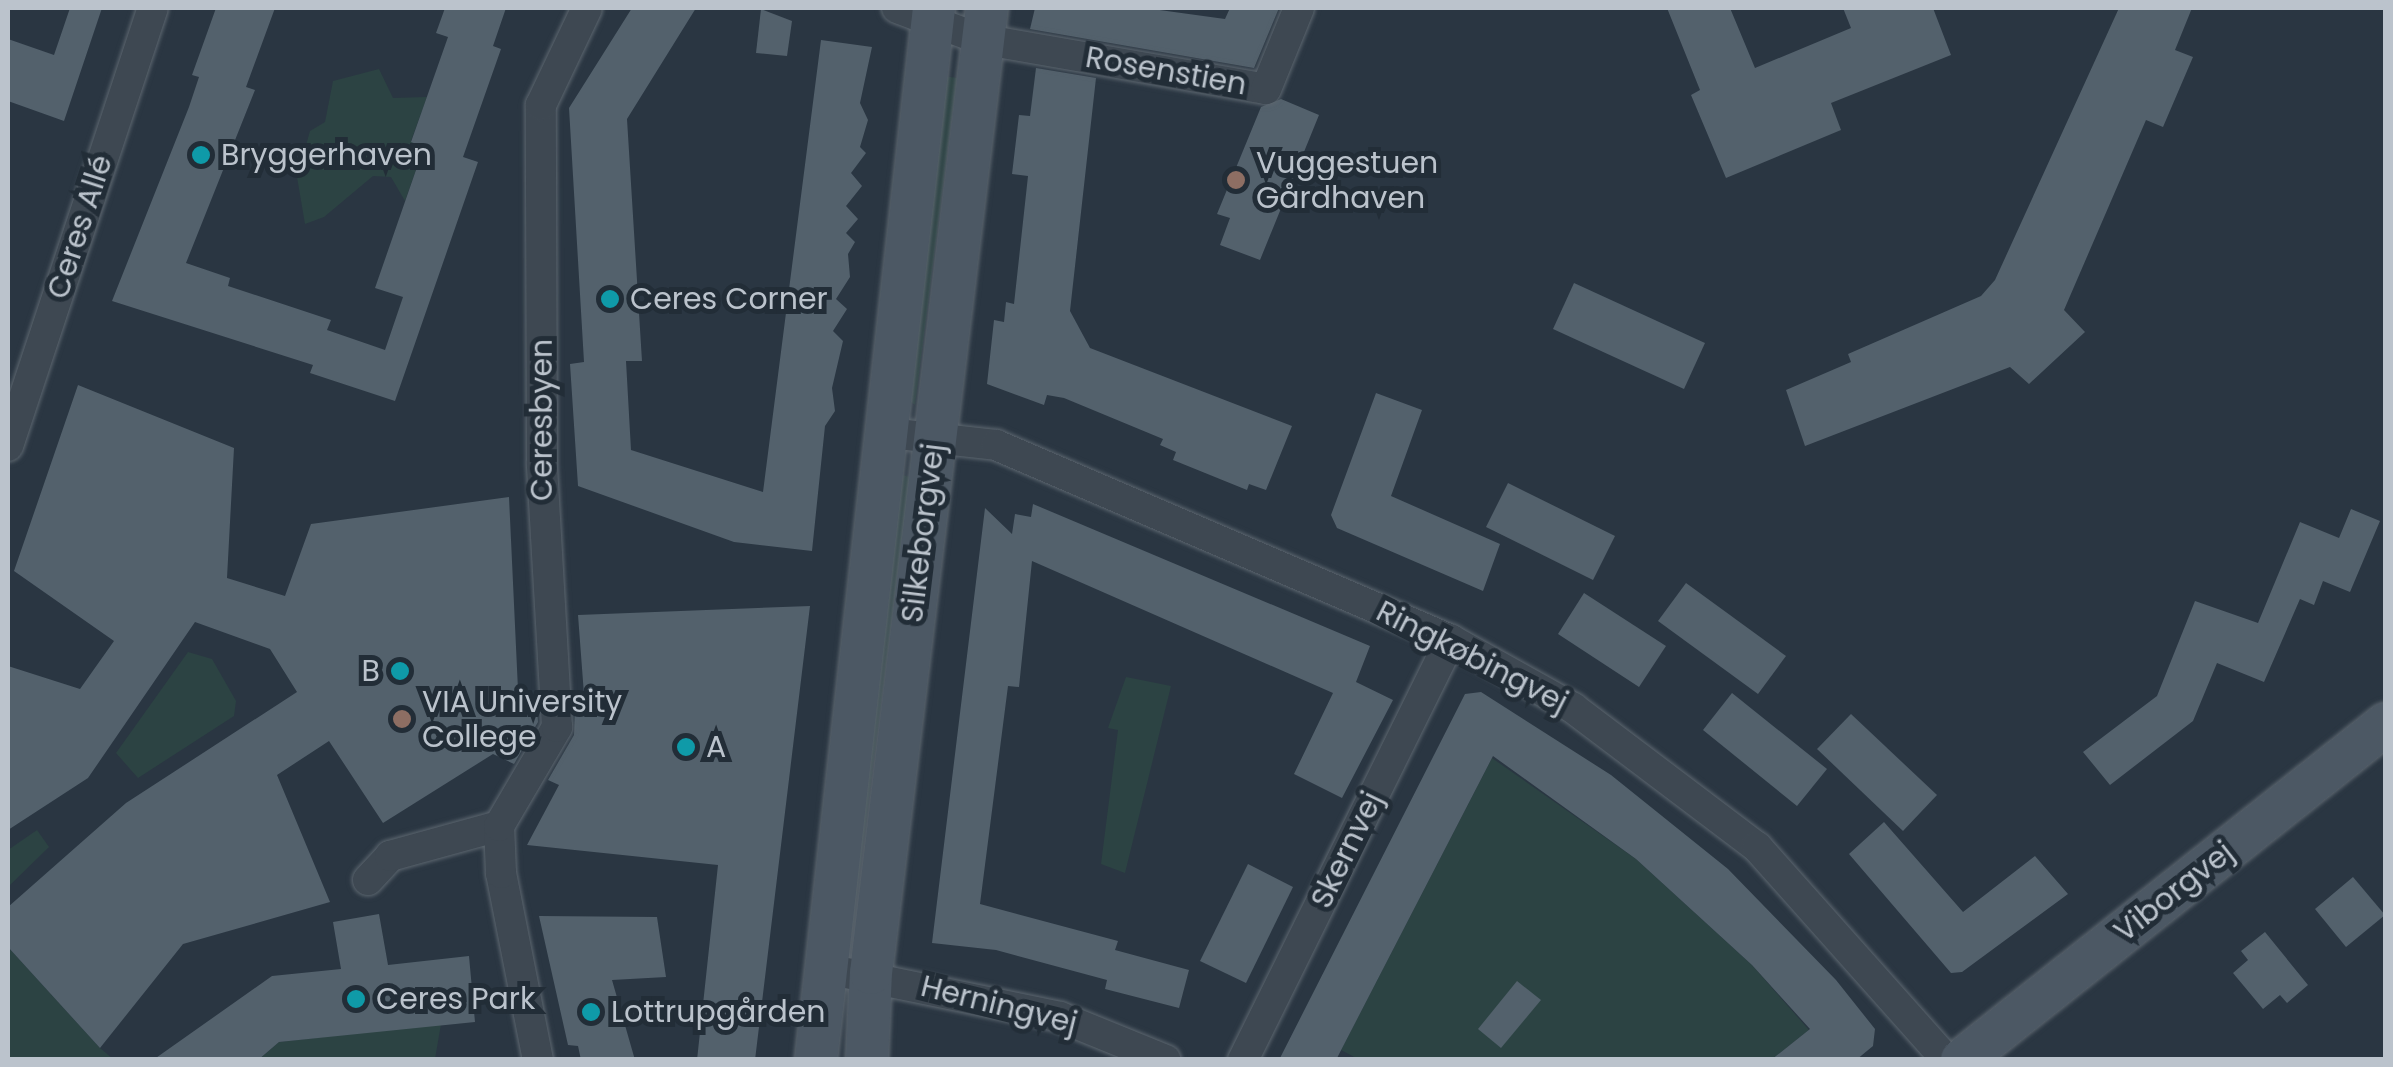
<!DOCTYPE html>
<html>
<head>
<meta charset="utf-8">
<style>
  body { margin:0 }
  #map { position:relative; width:2393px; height:1067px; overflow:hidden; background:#2a3642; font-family:Poppins,sans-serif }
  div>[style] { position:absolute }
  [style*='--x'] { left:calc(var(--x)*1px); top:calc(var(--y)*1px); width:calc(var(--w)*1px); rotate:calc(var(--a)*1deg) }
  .green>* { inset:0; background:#2c4343 }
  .building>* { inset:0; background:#53616c }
  .roads { filter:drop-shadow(0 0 2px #5c666f) drop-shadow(0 0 2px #5c666f) }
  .street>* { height:30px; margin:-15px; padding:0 15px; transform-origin:15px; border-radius:15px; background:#3e4852 }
  .secondary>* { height:42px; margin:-21px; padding:0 21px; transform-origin:21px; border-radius:21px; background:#4c5864 }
  .dots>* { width:28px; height:28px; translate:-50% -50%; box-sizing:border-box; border:5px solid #222d37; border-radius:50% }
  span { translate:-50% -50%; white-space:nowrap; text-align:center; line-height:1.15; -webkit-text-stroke:10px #222d37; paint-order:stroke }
  .street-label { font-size:30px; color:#bbc3cc }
  .poi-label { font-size:30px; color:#bbc3cc }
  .left { translate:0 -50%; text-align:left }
  .right { translate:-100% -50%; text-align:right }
  .frame { position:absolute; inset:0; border:10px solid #bbc3cc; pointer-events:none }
</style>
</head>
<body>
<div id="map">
  <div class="green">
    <div style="clip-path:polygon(379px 69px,393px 98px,427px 97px,411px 141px,424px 147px,405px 201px,391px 177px,373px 176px,324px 217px,305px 224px,297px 177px,310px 131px,325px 122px,333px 81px)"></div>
    <div style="clip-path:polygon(944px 76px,957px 78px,915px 405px,910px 401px)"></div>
    <div style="clip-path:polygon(902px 475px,910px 477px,851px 939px)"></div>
    <div style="clip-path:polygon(188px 652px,212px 659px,236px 701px,234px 716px,138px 778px,116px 753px)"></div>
    <div style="clip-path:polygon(1126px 677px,1171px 686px,1125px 873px,1101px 864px,1118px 730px,1108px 728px)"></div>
    <div style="clip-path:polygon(1492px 758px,1636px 859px,1752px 965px,1809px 1030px,1771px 1060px,1360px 1060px,1341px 1050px)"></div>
    <div style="clip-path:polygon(37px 830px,49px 847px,8px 887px,8px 850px)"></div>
    <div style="clip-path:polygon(8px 947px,100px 1048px,113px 1059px,8px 1059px)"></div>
    <div style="clip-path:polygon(441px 1024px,435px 1059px,258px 1060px,279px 1042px)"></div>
  </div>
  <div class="building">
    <div style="clip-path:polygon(70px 8px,102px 8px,64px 121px,8px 101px,8px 39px,54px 55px)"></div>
    <div style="clip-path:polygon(216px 8px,275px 8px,246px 87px,255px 90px,186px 263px,230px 278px,228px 286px,331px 320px,327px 330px,385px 350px,403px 297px,375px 288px,424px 147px,411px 142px,448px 37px,436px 33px,445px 8px,506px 8px,493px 46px,501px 49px,463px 157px,478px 162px,395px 401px,310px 373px,313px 365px,112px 301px,189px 107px,199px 77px,192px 75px)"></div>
    <div style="clip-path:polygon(632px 8px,696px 8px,627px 119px,642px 361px,626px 361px,631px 450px,763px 492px,821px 40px,872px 47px,860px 103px,868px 120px,860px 147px,866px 153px,851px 173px,862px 186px,846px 206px,858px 219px,846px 233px,855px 242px,848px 254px,850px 277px,836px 299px,847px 309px,833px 331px,843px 341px,832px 388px,835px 411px,825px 426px,812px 551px,734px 542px,578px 486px,570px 364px,584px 362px,569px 108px)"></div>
    <div style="clip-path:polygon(1035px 8px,1145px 8px,1225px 19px,1230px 8px,1279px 8px,1254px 68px,1030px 29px)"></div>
    <div style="clip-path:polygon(1667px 8px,1730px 8px,1755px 68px,1851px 28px,1843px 8px,1933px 8px,1951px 55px,1831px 103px,1841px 130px,1726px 178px,1691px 95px,1700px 90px)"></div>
    <div style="clip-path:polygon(2119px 8px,2192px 8px,2175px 50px,2193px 57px,2163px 127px,2146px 120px,2064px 310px,2085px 332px,2029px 384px,2010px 367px,1805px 446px,1786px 390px,1851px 362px,1848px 354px,1981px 296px,1995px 280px)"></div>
    <div style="clip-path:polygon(761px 9px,792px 21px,787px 56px,756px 53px)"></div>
    <div style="clip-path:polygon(1036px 68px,1096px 78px,1070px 311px,1090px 348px,1292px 426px,1266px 490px,1249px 484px,1247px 490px,1173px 460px,1176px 452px,1160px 445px,1163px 439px,1064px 398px,1047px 395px,1044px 405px,987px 384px,994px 320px,1004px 322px,1006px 302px,1014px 304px,1028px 176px,1012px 174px,1019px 115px,1030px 116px)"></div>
    <div style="clip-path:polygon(1281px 99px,1319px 115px,1260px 260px,1220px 245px,1230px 218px,1217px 214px,1261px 107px)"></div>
    <div style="clip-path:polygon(1574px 283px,1705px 343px,1684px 389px,1553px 329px)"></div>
    <div style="clip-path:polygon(78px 385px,234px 448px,227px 578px,285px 596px,311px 524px,509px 497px,519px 711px,537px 710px,538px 722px,514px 764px,493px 754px,383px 823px,329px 741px,277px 775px,330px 902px,183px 944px,100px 1048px,8px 947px,8px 907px,126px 803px,297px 692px,270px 649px,195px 622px,88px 778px,8px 830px,8px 666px,80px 689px,114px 641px,14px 571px)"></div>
    <div style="clip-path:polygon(1376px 393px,1422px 410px,1391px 496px,1500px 544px,1483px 591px,1337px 528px,1331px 515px)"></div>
    <div style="clip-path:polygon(1508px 483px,1615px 536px,1593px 580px,1486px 527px)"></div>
    <div style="clip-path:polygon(1033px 504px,1370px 646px,1356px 682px,1393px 700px,1342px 798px,1294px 774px,1333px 693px,1032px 561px,1019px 687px,1008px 686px,980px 904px,1118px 941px,1115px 950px,1189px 970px,1179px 1008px,1105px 989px,1107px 980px,996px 950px,932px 943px,985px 508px,1012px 534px,1015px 514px,1031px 517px)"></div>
    <div style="clip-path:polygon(2351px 509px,2380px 521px,2350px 592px,2323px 581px,2314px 605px,2300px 599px,2264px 682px,2217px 663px,2193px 721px,2110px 785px,2083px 752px,2157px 696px,2195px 601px,2258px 623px,2300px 522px,2339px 538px)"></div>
    <div style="clip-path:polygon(1686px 583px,1786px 656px,1758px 694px,1658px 621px)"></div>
    <div style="clip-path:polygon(1584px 593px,1666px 646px,1639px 687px,1558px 634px)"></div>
    <div style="clip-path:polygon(810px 606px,755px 1060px,697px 1060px,718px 865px,527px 845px,559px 785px,548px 780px,574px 735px,575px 709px,585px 708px,578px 615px)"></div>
    <div style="clip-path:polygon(1481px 692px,1611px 775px,1728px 869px,1836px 980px,1875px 1029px,1873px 1046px,1856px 1060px,1771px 1060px,1810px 1029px,1752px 965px,1636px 859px,1493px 756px,1336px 1060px,1279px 1060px,1465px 694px)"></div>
    <div style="clip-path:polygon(1732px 693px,1827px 769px,1797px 806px,1703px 730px)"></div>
    <div style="clip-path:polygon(1851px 714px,1937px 795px,1903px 831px,1817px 749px)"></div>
    <div style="clip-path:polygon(1884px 822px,1963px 912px,2035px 856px,2068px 894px,1962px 972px,1951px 973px,1849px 854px)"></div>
    <div style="clip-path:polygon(1248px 864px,1293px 887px,1246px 983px,1200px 961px)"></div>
    <div style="clip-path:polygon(2353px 877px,2385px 915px,2346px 947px,2315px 909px)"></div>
    <div style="clip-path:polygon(379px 914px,388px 965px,469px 956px,475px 1022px,279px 1042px,258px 1060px,153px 1060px,272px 976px,341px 969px,333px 922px)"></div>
    <div style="clip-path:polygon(539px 916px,657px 917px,666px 977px,612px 980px,635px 1060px,581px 1060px,578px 1046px,568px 1045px)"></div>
    <div style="clip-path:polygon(2265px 932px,2308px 985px,2287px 1003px,2280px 995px,2263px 1009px,2233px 973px,2248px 960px,2241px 951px)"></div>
    <div style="clip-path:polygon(1517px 981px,1541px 1000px,1501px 1048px,1478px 1029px)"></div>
  </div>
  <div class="roads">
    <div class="street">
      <div style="--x:897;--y:8;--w:89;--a:20.5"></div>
      <div style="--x:980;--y:39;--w:290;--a:9.9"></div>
      <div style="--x:1266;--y:89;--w:87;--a:-67.8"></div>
      <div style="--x:889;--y:433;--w:108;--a:6.4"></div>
      <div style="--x:996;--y:445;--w:495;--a:23.2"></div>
      <div style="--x:1451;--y:640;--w:140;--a:29.1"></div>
      <div style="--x:1573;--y:708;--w:231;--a:37.1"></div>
      <div style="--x:1757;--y:847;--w:285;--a:48.3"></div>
      <div style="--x:8;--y:446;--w:461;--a:-71.7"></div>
      <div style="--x:368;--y:880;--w:33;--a:-47"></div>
      <div style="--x:390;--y:856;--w:113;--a:-15.4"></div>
      <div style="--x:827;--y:969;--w:238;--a:11.6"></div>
      <div style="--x:1060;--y:1017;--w:114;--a:22.1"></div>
      <div style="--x:538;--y:1060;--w:191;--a:-101.2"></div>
      <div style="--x:501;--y:873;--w:47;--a:-92.4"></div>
      <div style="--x:499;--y:826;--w:115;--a:-59.6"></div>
      <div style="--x:557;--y:727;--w:264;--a:-93.3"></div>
      <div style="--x:542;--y:463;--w:358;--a:-90.2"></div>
      <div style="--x:541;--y:105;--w:107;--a:-64.6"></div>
      <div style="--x:1243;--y:1060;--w:469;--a:-63.7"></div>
    </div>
    <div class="secondary">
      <div style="--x:816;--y:1060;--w:1059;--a:-83.6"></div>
      <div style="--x:867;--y:1060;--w:87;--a:-87.4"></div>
      <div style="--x:871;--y:973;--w:972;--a:-83.15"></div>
      <div style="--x:1962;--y:1060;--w:541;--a:-38.4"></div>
    </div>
  </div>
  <div class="dots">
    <div style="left:201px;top:155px;background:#0f9aa8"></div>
    <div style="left:1236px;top:180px;background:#8d6e63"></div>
    <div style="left:610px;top:299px;background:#0f9aa8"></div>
    <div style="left:400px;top:671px;background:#0f9aa8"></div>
    <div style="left:402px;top:719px;background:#8d6e63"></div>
    <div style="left:686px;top:747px;background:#0f9aa8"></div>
    <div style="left:356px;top:999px;background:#0f9aa8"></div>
    <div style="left:591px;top:1012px;background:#0f9aa8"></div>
  </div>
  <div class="street-label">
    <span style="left:1166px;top:71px;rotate:10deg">Rosenstien</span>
    <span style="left:80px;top:227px;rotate:-72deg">Ceres Allé</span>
    <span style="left:542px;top:420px;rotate:-90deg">Ceresbyen</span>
    <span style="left:923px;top:533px;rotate:-83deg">Silkeborgvej</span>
    <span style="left:1472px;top:657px;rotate:27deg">Ringkøbingvej</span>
    <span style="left:1347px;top:850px;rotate:-64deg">Skernvej</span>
    <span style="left:2174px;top:892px;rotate:-38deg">Viborgvej</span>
    <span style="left:999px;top:1005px;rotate:14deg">Herningvej</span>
  </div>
  <div class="poi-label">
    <span class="left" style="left:221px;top:155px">Bryggerhaven</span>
    <span class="left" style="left:1256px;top:180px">Vuggestuen<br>Gårdhaven</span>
    <span class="left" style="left:630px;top:299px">Ceres Corner</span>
    <span class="right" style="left:380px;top:671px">B</span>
    <span class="left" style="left:422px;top:719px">VIA University<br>College</span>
    <span class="left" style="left:706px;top:747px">A</span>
    <span class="left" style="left:376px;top:999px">Ceres Park</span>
    <span class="left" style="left:611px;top:1012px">Lottrupgården</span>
  </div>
  <div class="frame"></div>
</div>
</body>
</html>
